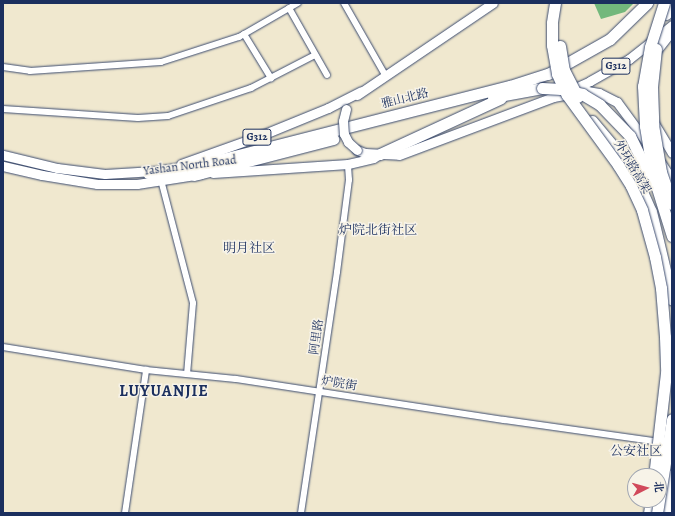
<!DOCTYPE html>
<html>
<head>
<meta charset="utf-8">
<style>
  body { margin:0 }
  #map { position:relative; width:675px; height:516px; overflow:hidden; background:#f0e8cf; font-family:Alegreya,"Noto Serif SC",serif }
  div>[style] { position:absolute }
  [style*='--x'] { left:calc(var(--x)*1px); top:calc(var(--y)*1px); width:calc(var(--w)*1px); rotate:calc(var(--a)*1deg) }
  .forest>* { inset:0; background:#73b87c }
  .roads { filter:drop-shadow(0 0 1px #3b4b6f) drop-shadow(0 0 1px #3b4b6f) }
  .street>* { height:6px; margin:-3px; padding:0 3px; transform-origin:3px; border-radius:3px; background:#fff }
  .primary>* { height:9px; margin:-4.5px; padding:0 4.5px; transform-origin:4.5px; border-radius:4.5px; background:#fff }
  .highway>* { height:11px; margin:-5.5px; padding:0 5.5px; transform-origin:5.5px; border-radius:5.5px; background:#fff }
  .bridges { filter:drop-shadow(0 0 1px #3b4b6f) drop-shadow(0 0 1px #3b4b6f) }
  .primary-bridge>* { height:9px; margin:-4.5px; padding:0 4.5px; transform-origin:4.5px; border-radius:4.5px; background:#fff }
  .highway-bridge>* { height:11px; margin:-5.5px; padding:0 5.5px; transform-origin:5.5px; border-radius:5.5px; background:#fff }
  span { translate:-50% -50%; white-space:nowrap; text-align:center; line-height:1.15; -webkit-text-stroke:3px #f7f3e8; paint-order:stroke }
  .shield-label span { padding:1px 3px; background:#f7f3e8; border:1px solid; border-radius:3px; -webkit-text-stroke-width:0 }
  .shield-label { font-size:11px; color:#1b2f5e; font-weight:700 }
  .street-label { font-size:12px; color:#1b2f5e }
  .neighbourhood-label { font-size:13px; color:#1b2f5e }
  .district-label { font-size:16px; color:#1b2f5e; font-weight:700; letter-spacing:1px }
  .frame { position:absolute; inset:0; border:4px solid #1b2f5e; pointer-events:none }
  .north { position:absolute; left:627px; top:468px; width:40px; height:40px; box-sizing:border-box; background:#f7f3e8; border:1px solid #9fa5b1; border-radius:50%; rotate:84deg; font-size:11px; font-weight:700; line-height:16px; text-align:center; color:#1b2f5e }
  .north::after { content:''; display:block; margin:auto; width:14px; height:18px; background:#d1495b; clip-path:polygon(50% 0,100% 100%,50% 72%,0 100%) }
</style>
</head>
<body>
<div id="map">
  <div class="forest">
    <div style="clip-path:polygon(594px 3px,634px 3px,625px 12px,601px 19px)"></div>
  </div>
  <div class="roads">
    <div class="street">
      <div style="--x:344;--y:3;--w:83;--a:60.3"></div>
      <div style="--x:289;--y:8;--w:77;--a:60.4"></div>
      <div style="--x:244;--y:34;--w:52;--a:58.5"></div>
      <div style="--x:3;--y:67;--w:27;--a:8"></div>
      <div style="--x:30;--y:71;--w:131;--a:-3.9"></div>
      <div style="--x:161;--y:62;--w:82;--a:-17.8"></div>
      <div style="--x:239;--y:37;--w:68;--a:-30"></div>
      <div style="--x:3;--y:109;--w:135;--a:3.8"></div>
      <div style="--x:138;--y:118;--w:30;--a:-4"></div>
      <div style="--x:168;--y:116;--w:88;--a:-18.6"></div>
      <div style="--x:251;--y:88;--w:72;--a:-27.3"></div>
      <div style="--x:161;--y:180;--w:127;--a:75.4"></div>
      <div style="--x:193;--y:303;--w:71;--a:94.8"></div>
      <div style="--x:3;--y:347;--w:145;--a:9.1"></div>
      <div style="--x:146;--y:370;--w:90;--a:5.7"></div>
      <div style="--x:236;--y:379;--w:271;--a:8.7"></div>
      <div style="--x:504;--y:420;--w:158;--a:8"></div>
      <div style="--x:125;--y:513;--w:145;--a:-81.6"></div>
      <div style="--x:301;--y:513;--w:244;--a:-81.5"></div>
      <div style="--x:337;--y:272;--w:93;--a:-82.6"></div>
      <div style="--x:349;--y:180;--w:16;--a:-94"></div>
    </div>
    <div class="primary">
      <div style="--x:653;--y:55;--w:31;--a:-52"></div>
      <div style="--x:568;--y:91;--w:24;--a:-24"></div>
      <div style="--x:590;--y:81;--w:45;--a:-29.4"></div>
      <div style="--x:629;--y:59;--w:55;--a:-38.3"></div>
      <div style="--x:357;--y:95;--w:164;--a:-34.1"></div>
      <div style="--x:654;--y:123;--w:35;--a:59"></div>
      <div style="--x:357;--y:150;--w:9;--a:21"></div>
      <div style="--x:365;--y:153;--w:34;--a:3"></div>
      <div style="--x:399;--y:155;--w:165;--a:-20.6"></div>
      <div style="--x:553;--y:97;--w:35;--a:-10"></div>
      <div style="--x:587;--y:91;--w:12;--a:9"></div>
      <div style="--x:599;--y:93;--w:20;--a:27"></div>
      <div style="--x:617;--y:102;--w:51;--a:53.8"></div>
      <div style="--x:3;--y:155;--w:56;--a:13.5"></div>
      <div style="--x:57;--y:168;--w:48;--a:7.1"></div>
      <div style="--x:105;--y:174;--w:49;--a:-3.5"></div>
      <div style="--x:661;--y:163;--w:20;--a:57"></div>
      <div style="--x:181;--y:164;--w:81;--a:-19.6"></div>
      <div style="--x:257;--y:137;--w:77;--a:-22.2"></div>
      <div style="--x:328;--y:108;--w:37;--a:-27"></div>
      <div style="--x:3;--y:166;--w:40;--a:13"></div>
      <div style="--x:42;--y:175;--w:56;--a:9.3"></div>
      <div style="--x:97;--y:184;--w:40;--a:0"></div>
      <div style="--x:137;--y:184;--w:65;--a:-8.9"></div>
      <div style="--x:213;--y:173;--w:135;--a:-3.8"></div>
      <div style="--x:348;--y:164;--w:26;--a:-13"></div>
      <div style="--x:373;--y:158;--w:8;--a:-30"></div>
      <div style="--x:669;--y:357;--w:20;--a:-81"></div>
    </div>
    <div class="highway">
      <div style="--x:666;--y:14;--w:11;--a:-56"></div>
      <div style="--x:493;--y:97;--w:50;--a:-10.4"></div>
      <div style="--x:592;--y:121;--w:48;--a:50"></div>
      <div style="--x:623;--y:158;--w:24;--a:57"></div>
      <div style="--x:636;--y:178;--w:36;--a:66"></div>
      <div style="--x:651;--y:211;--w:91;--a:76.7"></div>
      <div style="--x:380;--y:154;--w:133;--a:-24.8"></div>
      <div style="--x:148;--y:173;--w:48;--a:-8.5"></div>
      <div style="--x:195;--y:166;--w:325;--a:-14.3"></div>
      <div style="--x:510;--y:86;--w:40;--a:-18"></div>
      <div style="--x:548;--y:74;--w:71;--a:-29.4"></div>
      <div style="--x:610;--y:39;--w:52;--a:-44.2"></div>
      <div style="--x:194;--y:175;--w:144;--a:-14.5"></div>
      <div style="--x:649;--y:513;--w:13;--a:-81"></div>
      <div style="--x:667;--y:513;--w:38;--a:-83"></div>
    </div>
  </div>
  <div class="bridges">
    <div class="primary-bridge">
      <div style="--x:346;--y:109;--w:12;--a:104"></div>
      <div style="--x:343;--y:121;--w:13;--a:86"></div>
      <div style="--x:344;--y:134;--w:9;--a:63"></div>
      <div style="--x:348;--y:142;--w:12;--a:42"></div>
    </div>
    <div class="highway-bridge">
      <div style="--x:555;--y:3;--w:20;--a:99"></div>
      <div style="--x:552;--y:23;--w:22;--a:90"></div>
      <div style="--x:552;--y:45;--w:29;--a:80"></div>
      <div style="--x:557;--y:74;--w:23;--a:65"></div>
      <div style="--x:567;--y:95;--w:87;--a:53.9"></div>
      <div style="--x:618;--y:165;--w:25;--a:58"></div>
      <div style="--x:631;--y:186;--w:26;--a:65"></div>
      <div style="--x:642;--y:210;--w:49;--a:74.5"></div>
      <div style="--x:655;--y:257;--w:32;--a:79"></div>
      <div style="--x:661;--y:288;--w:49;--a:85.3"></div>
      <div style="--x:665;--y:337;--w:36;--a:88"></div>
      <div style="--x:666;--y:373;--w:104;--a:96.6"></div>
      <div style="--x:664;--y:3;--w:46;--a:107.7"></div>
      <div style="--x:650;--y:47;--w:40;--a:100"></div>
      <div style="--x:643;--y:86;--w:40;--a:87.1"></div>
      <div style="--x:645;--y:126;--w:50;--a:80.7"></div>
      <div style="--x:653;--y:175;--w:64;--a:72.7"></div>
      <div style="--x:560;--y:46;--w:24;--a:81"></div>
      <div style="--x:564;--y:70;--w:30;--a:63"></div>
      <div style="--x:656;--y:49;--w:38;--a:96"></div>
      <div style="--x:652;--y:87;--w:38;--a:88"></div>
      <div style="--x:653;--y:125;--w:48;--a:80.3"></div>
      <div style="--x:661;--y:172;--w:34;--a:71"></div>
      <div style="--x:542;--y:88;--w:19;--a:3"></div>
      <div style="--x:561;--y:89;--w:22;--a:13"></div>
      <div style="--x:582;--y:94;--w:21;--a:31"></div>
      <div style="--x:600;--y:105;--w:43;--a:45.9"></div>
      <div style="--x:630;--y:136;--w:41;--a:64.1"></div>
      <div style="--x:657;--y:513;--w:95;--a:-80.9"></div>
    </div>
  </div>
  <div class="shield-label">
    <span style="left:616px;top:66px">G312</span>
    <span style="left:257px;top:137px">G312</span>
  </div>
  <div class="street-label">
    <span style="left:405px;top:99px;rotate:-14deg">雅山北路</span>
    <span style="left:190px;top:166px;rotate:-7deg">Yashan North Road</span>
    <span style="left:632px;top:167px;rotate:59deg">外环路高架</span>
    <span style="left:317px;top:337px;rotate:-82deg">阿里路</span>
    <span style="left:339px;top:384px;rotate:9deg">炉院街</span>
  </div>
  <div class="neighbourhood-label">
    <span style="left:378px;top:230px">炉院北街社区</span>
    <span style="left:249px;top:248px">明月社区</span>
    <span style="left:636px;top:451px">公安社区</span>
  </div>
  <div class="district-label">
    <span style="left:164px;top:391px">LUYUANJIE</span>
  </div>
  <div class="frame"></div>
  <div class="north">北</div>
</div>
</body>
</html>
